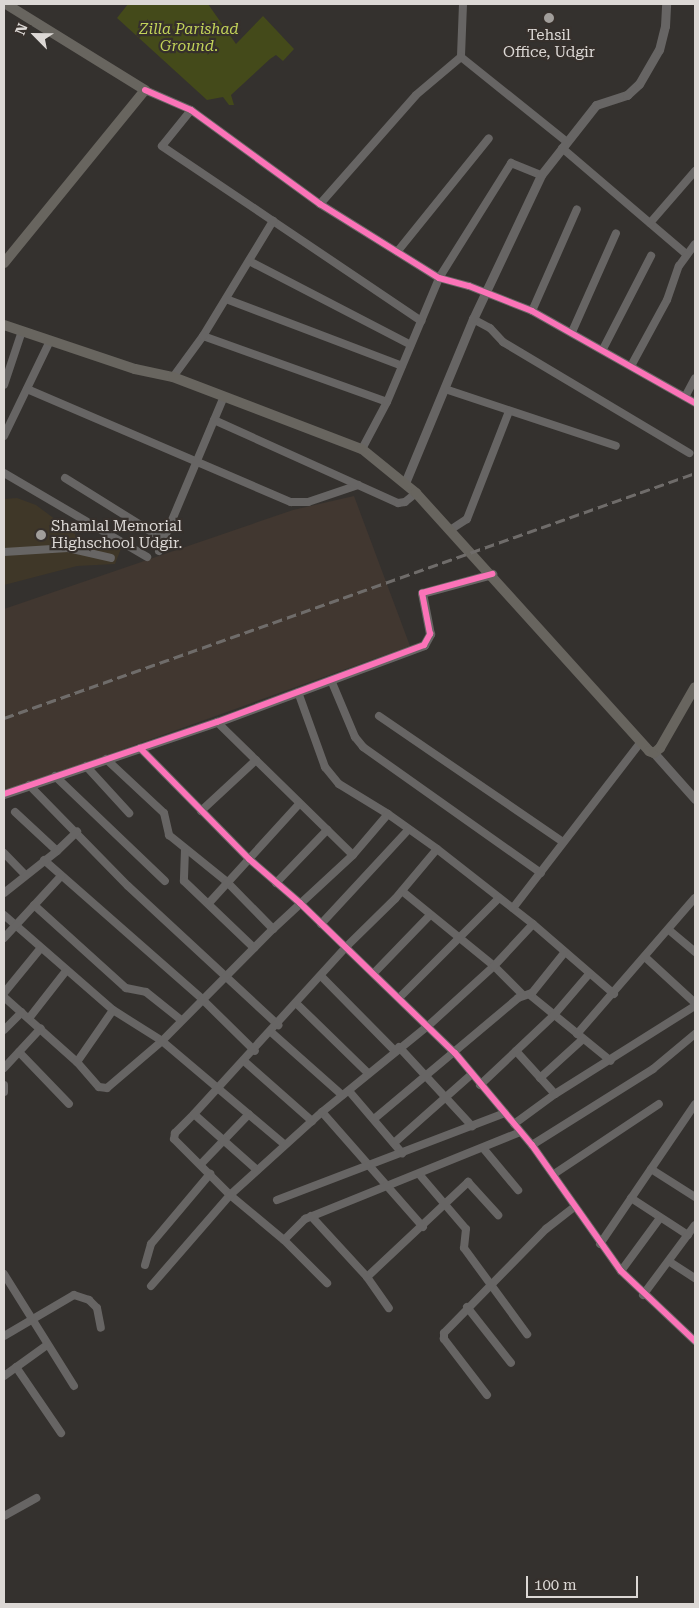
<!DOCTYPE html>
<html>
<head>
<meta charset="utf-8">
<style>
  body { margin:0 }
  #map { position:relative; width:699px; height:1608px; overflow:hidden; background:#34312e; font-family:"Roboto Serif",serif }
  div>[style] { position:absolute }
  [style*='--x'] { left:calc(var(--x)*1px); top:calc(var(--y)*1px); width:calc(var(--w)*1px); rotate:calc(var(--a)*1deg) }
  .built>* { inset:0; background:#413730 }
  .education>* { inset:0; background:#3f3728 }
  .green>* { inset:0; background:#444a1a }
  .minor>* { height:8px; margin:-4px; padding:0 4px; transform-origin:4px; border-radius:4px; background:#676564 }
  .tertiary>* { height:9px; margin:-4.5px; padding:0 4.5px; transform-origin:4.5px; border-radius:4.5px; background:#676564 }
  .secondary>* { height:10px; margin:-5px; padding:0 5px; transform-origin:5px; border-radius:5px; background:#68655f }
  .rail>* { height:2.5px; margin-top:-1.25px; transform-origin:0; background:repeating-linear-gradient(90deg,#6f6c6a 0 10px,transparent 0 15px) }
  .cycleway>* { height:6px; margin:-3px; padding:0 3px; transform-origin:3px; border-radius:3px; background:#fb73b8 }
  .dots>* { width:14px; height:14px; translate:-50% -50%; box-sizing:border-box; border:2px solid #36302c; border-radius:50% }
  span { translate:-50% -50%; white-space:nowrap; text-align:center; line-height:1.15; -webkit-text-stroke:4.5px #36302c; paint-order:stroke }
  .park-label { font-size:15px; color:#c2d359; font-style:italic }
  .poi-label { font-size:15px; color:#dcd8d5 }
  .left { translate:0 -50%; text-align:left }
  .frame { position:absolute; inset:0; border:5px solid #dcd8d5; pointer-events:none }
  .north { position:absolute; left:10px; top:10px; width:50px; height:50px; -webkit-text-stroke:4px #36302c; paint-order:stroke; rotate:293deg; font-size:14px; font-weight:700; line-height:20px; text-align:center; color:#dcd8d5 }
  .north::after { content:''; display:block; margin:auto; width:18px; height:22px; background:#dcd8d5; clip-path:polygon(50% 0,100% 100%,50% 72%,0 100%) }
  .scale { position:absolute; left:526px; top:1576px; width:112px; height:22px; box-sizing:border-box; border:2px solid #dcd8d5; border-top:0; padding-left:6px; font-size:15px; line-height:18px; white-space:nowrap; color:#dcd8d5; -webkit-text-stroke:4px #36302c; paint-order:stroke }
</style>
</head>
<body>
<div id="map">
  <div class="built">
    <div style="clip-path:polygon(354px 496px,410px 646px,4px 792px,4px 609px,293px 510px)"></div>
  </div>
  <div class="education">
    <div style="clip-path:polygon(17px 498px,36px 505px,91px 546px,122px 546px,115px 564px,77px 566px,4px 585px,4px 499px)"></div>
  </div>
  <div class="green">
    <div style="clip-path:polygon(128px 4px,208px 4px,236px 44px,263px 16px,294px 49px,283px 61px,276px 55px,270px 59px,231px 95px,234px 105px,229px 105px,223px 97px,207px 100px,117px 18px)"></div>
  </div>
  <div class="minor">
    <div style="--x:463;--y:4;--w:53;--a:92.2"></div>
    <div style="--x:461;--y:57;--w:136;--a:38.7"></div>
    <div style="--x:145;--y:90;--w:50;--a:23.5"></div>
    <div style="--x:191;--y:110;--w:160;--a:36.1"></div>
    <div style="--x:320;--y:204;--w:140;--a:31.9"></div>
    <div style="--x:439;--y:278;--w:31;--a:15"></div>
    <div style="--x:469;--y:286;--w:68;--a:21.6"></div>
    <div style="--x:532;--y:311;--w:187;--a:29.4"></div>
    <div style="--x:562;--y:148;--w:163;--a:40.5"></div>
    <div style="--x:320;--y:204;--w:145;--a:-48.6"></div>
    <div style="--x:416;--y:95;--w:59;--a:-40.2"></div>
    <div style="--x:273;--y:221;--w:179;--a:34"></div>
    <div style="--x:650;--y:223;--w:69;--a:-49.1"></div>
    <div style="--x:397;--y:252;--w:146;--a:-51.1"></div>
    <div style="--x:249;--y:261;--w:182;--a:27.4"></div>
    <div style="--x:226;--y:299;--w:188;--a:20.8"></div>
    <div style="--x:532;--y:311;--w:111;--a:-66.2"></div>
    <div style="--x:473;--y:319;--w:19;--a:28"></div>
    <div style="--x:490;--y:328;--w:19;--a:47"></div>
    <div style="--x:503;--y:342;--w:217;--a:30.8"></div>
    <div style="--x:572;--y:332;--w:108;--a:-66"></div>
    <div style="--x:203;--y:336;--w:195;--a:19.7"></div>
    <div style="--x:603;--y:349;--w:105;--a:-62.7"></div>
    <div style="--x:631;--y:366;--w:75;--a:-61.4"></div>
    <div style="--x:667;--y:300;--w:36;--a:-71"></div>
    <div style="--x:679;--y:266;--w:27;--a:-54"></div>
    <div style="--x:173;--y:377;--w:51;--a:-53.8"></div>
    <div style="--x:203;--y:336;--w:135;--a:-58.7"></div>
    <div style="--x:273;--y:221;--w:134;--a:-146"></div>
    <div style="--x:162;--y:146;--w:46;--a:-51.1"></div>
    <div style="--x:4;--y:385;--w:57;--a:-71.6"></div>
    <div style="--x:27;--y:389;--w:287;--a:23.2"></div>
    <div style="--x:291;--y:502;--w:17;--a:0"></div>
    <div style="--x:308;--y:502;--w:53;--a:-18.8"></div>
    <div style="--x:445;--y:389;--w:180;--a:18.4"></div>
    <div style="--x:685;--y:397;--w:21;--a:-62"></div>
    <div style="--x:214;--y:420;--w:202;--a:24.3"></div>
    <div style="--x:398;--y:503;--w:7;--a:-8"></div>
    <div style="--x:405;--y:502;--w:14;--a:-39"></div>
    <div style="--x:4;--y:436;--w:103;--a:-64.2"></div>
    <div style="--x:362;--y:449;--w:53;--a:-62"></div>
    <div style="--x:387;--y:402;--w:134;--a:-67.2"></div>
    <div style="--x:439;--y:278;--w:136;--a:-57.9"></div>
    <div style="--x:511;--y:163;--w:32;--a:22"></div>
    <div style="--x:4;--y:473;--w:166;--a:30.4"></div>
    <div style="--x:65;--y:478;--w:115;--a:31.9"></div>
    <div style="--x:450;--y:530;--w:20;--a:-33"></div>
    <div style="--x:467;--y:519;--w:116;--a:-68.7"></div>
    <div style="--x:159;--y:551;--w:168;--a:-67.2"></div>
    <div style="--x:4;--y:552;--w:64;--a:-3.6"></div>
    <div style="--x:68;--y:548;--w:44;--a:13.1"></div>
    <div style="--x:331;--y:680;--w:62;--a:67.2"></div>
    <div style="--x:355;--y:737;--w:13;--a:51"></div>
    <div style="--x:363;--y:747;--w:218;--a:35.3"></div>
    <div style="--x:298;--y:692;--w:80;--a:70.2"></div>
    <div style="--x:325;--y:767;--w:22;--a:51"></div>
    <div style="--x:339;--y:784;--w:57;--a:31.5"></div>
    <div style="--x:388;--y:814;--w:60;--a:35.5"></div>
    <div style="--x:437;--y:849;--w:122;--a:38"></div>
    <div style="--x:533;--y:924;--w:107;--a:40.8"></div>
    <div style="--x:379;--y:716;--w:223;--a:34.4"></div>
    <div style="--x:217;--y:722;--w:190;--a:44.4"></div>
    <div style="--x:140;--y:748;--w:156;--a:45.5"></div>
    <div style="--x:249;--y:859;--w:67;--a:40.8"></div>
    <div style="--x:300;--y:903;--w:216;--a:44.1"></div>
    <div style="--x:455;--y:1053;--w:120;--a:50.1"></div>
    <div style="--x:532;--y:1145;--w:154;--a:54.8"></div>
    <div style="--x:621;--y:1271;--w:102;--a:43.4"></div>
    <div style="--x:106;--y:759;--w:79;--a:43"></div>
    <div style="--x:164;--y:813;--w:23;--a:77"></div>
    <div style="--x:169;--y:835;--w:75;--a:39"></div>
    <div style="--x:227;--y:882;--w:66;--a:45.6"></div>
    <div style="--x:86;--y:766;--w:64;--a:47.5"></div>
    <div style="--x:55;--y:776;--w:152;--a:43.7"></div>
    <div style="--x:29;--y:785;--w:141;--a:45.6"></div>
    <div style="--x:128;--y:886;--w:205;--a:42.8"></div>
    <div style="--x:201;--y:811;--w:75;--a:-42.8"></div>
    <div style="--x:15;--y:812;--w:57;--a:42.9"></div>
    <div style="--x:57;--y:851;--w:28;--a:-44"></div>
    <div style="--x:185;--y:849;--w:32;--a:92"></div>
    <div style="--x:184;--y:881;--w:97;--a:43.7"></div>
    <div style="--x:4;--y:853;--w:30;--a:46"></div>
    <div style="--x:44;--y:860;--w:210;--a:41.3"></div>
    <div style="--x:202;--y:999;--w:74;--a:44.5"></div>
    <div style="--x:276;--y:883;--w:74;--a:-46.1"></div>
    <div style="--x:402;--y:891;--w:119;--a:39.2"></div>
    <div style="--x:494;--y:966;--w:41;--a:45"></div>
    <div style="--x:4;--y:893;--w:68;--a:-38.4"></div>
    <div style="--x:209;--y:903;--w:134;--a:-47.7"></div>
    <div style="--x:34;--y:905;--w:124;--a:42.1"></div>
    <div style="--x:126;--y:988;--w:20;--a:11"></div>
    <div style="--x:146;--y:992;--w:43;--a:38.5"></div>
    <div style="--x:513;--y:908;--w:210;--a:-52.4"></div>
    <div style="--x:4;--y:915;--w:145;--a:41.1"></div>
    <div style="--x:113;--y:1010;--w:58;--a:32.3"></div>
    <div style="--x:162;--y:1041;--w:160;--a:40.2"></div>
    <div style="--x:321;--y:924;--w:129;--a:-47.2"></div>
    <div style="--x:669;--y:930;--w:34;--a:40"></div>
    <div style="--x:4;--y:938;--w:84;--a:-47.4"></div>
    <div style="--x:645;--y:957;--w:68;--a:42.6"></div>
    <div style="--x:374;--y:973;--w:79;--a:-46"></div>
    <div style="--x:322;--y:977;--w:103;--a:45.4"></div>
    <div style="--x:4;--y:993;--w:57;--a:-50.7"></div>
    <div style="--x:530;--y:995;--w:104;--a:39.2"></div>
    <div style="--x:4;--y:997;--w:98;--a:41.7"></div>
    <div style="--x:77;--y:1062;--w:33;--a:49"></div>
    <div style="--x:99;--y:1087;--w:8;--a:7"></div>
    <div style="--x:107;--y:1088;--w:72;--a:-40.5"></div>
    <div style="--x:162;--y:1041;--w:158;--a:-45.3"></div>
    <div style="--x:273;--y:929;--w:109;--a:-42.8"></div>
    <div style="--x:353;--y:855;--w:54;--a:-49.5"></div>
    <div style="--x:400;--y:997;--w:140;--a:-45"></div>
    <div style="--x:297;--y:1004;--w:99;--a:44.2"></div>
    <div style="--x:30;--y:1017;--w:58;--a:-52"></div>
    <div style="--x:4;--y:1030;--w:25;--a:-45"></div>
    <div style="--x:271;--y:1032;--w:95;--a:41.6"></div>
    <div style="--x:577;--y:1034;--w:180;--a:-49.1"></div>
    <div style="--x:399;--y:1047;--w:108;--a:47.3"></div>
    <div style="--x:516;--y:1051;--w:58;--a:47.8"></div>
    <div style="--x:19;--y:1052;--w:72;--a:46.1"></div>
    <div style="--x:244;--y:1061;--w:91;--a:41.4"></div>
    <div style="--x:77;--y:1062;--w:63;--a:-55.3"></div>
    <div style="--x:4;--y:1068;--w:54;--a:-47.2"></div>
    <div style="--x:540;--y:1078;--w:58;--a:-42.2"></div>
    <div style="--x:4;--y:1085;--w:7;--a:90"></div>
    <div style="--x:480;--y:1085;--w:100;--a:-43.4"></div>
    <div style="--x:553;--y:1016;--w:55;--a:-49.4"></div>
    <div style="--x:349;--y:1091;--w:82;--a:49.5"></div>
    <div style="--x:322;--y:1112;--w:153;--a:48.7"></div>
    <div style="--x:194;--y:1114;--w:27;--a:135"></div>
    <div style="--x:175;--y:1133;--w:6;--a:99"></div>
    <div style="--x:174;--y:1139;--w:79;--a:45"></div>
    <div style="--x:230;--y:1195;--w:70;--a:39.8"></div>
    <div style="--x:284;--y:1240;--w:61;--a:45"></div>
    <div style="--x:374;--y:1119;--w:188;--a:-40"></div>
    <div style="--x:518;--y:998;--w:15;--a:-20"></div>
    <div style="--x:532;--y:993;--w:51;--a:-51.3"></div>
    <div style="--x:514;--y:1124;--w:51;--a:-36.2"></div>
    <div style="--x:555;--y:1094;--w:165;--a:-32.2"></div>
    <div style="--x:394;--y:1143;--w:104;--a:-41.5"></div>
    <div style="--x:532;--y:1145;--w:143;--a:-32.1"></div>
    <div style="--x:653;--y:1069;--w:55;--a:-39.8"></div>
    <div style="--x:483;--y:1148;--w:55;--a:50.2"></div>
    <div style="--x:201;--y:1164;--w:69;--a:-46.2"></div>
    <div style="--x:651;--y:1169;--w:52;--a:32.5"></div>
    <div style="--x:257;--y:1170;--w:84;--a:-138.4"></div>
    <div style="--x:194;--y:1114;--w:226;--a:-47.7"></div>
    <div style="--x:346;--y:947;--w:69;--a:-44.4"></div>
    <div style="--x:395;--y:899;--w:65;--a:-50"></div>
    <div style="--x:419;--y:1174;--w:72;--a:49.5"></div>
    <div style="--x:466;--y:1229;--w:19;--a:96"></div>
    <div style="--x:464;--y:1248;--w:107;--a:53.8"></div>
    <div style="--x:554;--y:1174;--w:126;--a:-33.7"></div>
    <div style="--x:631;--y:1198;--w:68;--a:33"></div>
    <div style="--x:277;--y:1200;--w:244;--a:-20.9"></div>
    <div style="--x:311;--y:1216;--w:83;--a:47.4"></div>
    <div style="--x:367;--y:1277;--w:38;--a:55"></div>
    <div style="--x:284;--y:1240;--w:30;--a:-45"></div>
    <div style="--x:305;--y:1219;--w:232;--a:-22"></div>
    <div style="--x:600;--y:1244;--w:169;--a:-55.8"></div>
    <div style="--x:670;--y:1262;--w:30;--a:33"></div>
    <div style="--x:145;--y:1265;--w:22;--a:-74"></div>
    <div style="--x:151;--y:1244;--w:92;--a:-49.9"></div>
    <div style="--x:621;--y:1271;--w:66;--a:-53.7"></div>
    <div style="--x:4;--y:1274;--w:132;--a:58"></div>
    <div style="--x:367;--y:1277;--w:139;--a:-43.2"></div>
    <div style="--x:468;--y:1182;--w:45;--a:47.7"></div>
    <div style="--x:151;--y:1286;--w:121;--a:-49"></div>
    <div style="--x:230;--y:1195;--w:124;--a:-42.1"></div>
    <div style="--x:322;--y:1112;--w:136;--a:-39.1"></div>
    <div style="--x:428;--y:1026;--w:89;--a:-42.3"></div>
    <div style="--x:494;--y:966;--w:57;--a:-47.1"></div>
    <div style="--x:643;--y:1295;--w:87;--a:-53.4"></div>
    <div style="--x:467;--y:1307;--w:71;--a:51.8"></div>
    <div style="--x:4;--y:1336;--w:81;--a:-30.4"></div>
    <div style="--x:74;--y:1295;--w:16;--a:18"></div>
    <div style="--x:89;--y:1300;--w:11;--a:45"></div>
    <div style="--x:97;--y:1308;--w:20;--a:79"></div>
    <div style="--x:16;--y:1367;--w:80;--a:55.7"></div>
    <div style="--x:4;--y:1376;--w:53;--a:-35.8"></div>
    <div style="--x:487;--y:1395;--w:71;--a:-127.5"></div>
    <div style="--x:444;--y:1339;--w:6;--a:-90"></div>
    <div style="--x:444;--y:1333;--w:146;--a:-45.6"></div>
    <div style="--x:546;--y:1229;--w:36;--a:-38"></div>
    <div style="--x:4;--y:1516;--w:37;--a:-29"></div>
  </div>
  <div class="tertiary">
    <div style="--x:405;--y:483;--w:178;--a:-67.5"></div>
    <div style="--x:473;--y:319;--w:159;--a:-64.7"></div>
    <div style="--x:541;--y:175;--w:89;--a:-51.8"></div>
    <div style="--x:596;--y:105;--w:33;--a:-18"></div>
    <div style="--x:627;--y:95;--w:16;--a:-43"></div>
    <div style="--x:639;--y:84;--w:39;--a:-60"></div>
    <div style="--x:659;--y:50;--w:25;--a:-76"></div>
    <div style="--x:665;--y:26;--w:22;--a:-87"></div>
    <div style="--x:654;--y:753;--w:62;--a:48.3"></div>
    <div style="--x:4;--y:794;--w:225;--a:-18.7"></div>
    <div style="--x:217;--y:722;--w:221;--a:-20.4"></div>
    <div style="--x:424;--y:645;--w:13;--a:-61"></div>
    <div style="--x:430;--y:634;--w:42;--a:-101"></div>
    <div style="--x:422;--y:593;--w:73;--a:-15.2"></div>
  </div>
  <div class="secondary">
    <div style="--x:4;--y:263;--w:223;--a:-50.8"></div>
    <div style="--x:145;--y:90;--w:163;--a:-148.3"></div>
    <div style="--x:4;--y:325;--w:138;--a:18.6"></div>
    <div style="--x:135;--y:369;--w:39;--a:12"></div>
    <div style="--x:173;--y:377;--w:202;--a:20.9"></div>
    <div style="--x:362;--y:449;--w:70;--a:39.2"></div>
    <div style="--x:416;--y:493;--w:348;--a:47.9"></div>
    <div style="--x:649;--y:751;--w:5;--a:22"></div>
    <div style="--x:654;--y:753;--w:8;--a:-40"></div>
    <div style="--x:660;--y:748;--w:70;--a:-60.2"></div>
  </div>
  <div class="rail">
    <div style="--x:4;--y:718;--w:733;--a:-19.52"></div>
  </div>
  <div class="cycleway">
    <div style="--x:145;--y:90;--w:50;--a:23.5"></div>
    <div style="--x:191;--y:110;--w:160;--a:36.1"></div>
    <div style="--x:320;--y:204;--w:140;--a:31.9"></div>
    <div style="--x:439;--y:278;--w:31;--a:15"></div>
    <div style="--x:469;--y:286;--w:68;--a:21.6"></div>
    <div style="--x:532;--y:311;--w:187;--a:29.4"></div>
    <div style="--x:140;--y:748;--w:156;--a:45.5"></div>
    <div style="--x:249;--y:859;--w:67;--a:40.8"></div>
    <div style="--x:300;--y:903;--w:216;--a:44.1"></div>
    <div style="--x:455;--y:1053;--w:120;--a:50.1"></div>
    <div style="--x:532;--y:1145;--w:154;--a:54.8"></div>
    <div style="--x:621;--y:1271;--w:102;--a:43.4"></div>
    <div style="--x:4;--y:794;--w:225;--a:-18.7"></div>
    <div style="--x:217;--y:722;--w:221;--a:-20.4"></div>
    <div style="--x:424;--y:645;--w:13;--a:-61"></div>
    <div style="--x:430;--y:634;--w:42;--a:-101"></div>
    <div style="--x:422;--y:593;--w:73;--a:-15.2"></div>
  </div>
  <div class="dots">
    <div style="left:549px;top:18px;background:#a19e9b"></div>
    <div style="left:41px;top:535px;background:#a19e9b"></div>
  </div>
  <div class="park-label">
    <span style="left:189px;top:38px">Zilla Parishad<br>Ground.</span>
  </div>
  <div class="poi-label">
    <span style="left:549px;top:44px">Tehsil<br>Office, Udgir</span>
    <span class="left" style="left:51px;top:535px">Shamlal Memorial<br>Highschool Udgir.</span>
  </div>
  <div class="frame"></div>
  <div class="north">N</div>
  <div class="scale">100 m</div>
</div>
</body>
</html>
